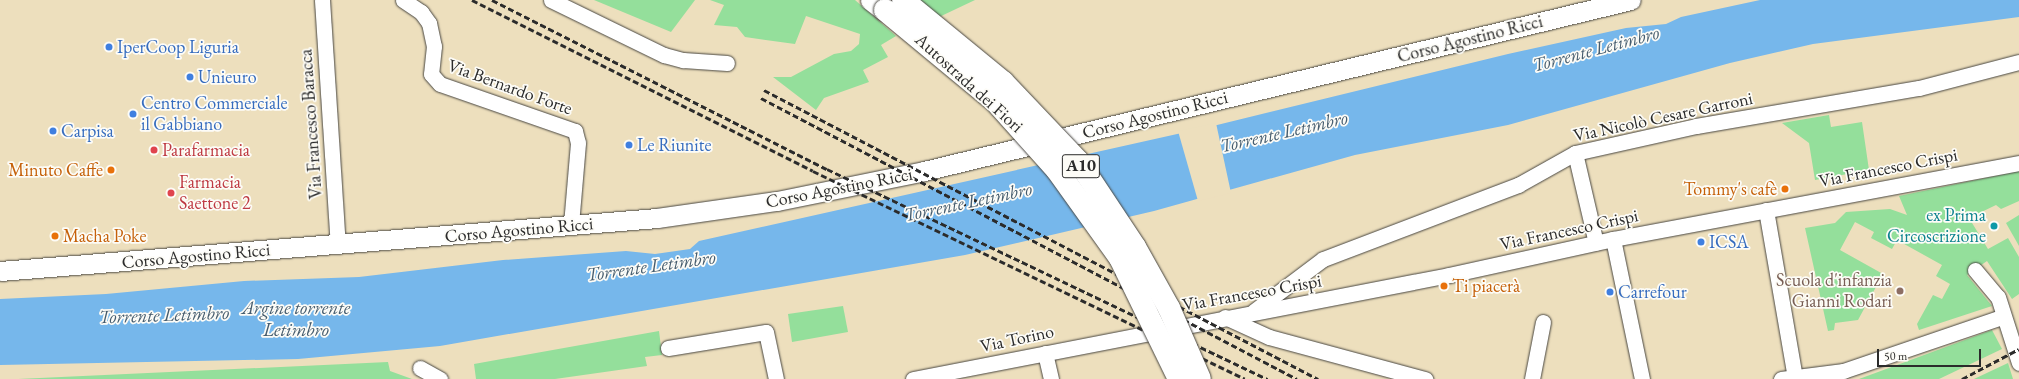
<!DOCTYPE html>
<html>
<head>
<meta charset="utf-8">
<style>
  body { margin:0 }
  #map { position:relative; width:2019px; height:379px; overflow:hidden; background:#eddfbd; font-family:"EB Garamond",serif }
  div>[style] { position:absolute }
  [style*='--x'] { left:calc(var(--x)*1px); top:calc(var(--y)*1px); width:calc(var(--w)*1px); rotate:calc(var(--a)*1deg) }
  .green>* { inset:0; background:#94df9b }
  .water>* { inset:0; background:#76b7eb }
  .pier>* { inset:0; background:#eddfbd }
  .roads { filter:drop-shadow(0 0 1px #484641) drop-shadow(0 0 1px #484641) }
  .minor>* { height:15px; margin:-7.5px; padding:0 7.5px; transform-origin:7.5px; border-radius:7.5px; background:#fff }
  .major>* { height:19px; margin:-9.5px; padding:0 9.5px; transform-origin:9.5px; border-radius:9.5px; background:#fff }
  .highway>* { height:22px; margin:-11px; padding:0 11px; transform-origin:11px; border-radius:11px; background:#fff }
  .rail>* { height:3px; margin-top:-1.5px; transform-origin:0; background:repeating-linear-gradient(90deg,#2b2b2b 0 6px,transparent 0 9px) }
  .bridges { filter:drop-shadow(0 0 1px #484641) drop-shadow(0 0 1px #484641) }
  .highway-bridge>* { height:22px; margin:-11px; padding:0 11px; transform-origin:11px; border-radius:11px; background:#fff }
  .dots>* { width:11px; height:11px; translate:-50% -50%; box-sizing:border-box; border:2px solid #fdfcf7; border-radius:50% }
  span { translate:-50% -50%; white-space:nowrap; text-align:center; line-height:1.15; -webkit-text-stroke:3.5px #fdfcf7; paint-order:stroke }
  .shield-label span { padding:1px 3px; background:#fdfcf7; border:1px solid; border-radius:3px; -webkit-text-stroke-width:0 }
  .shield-label { font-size:17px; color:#2b2b2b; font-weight:700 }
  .street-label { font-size:18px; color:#2b2b2b }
  .shop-label { font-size:18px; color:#366cbe }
  .left { translate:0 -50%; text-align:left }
  .health-label { font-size:18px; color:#be3a42 }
  .food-label { font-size:18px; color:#c56008 }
  .right { translate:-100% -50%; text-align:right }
  .culture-label { font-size:18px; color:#0d838f }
  .education-label { font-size:18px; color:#785e54 }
  .water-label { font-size:19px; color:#455c6e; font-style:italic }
  .scale { position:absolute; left:1877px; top:349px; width:104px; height:18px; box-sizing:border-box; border:2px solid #2b2b2b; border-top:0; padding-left:5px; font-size:12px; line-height:14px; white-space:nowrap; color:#2b2b2b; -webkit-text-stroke:3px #fdfcf7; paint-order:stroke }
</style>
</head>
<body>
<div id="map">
  <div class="green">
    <div style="clip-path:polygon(594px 0,695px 0,671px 32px)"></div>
    <div style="clip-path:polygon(710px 0,855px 0,896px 36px,881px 45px,888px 57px,863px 70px,869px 82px,824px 98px,816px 110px,773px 77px,791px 77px,834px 54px,851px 51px,859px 44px,860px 34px,806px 16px,795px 44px,745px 37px,737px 27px,714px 25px,724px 5px)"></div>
    <div style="clip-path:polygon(918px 0,975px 0,937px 18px)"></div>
    <div style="clip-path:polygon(1829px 115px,1831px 127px,1862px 122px,1869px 170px,1815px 180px,1809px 143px,1782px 123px)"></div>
    <div style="clip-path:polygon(2019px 171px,2019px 201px,2001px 209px,1996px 205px,1969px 218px,1988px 249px,2008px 238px,2019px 257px,2019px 294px,2012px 299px,1987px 261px,1967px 275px,1992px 306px,1919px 330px,1917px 324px,1933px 295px,1942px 299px,1950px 284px,1936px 276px,1942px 265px,1897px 240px,1892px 249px,1871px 238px,1874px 232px,1855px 222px,1840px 250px,1883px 274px,1858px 320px,1835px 323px,1834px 330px,1828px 331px,1805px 228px,1835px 223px,1846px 212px,1890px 209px,1907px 215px,1899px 196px)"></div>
    <div style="clip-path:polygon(2019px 215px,2019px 246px,2006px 223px)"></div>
    <div style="clip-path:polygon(843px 306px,848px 332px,792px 342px,788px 314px)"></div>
    <div style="clip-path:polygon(1992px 330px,2002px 349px,1939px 379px,1859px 379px)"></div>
    <div style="clip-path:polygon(659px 331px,662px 355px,645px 357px,647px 366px,555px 379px,476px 379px,474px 364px)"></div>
    <div style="clip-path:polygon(388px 362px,390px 371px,412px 379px,18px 379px)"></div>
    <div style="clip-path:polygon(2008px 363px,2013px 379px,1974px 379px)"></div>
  </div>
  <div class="water">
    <div style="clip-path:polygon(1760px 0,2019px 0,2019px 17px,1813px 44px,1730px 63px,1508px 125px,1355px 155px,1154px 211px,965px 255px,440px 346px,298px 359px,0 365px,0 299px,106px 294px,244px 281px,359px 277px,503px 260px,626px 251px,655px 254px,690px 249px,699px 241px,1213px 126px,1508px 54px,1626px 28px,1666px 24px,1681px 17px)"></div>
  </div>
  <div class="pier">
    <div style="clip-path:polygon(1216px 123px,1231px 193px,1198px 201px,1178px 131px)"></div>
  </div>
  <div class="roads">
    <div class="minor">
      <div style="--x:322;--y:0;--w:246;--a:86.3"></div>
      <div style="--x:403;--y:0;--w:22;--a:34"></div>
      <div style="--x:421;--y:12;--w:14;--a:54"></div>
      <div style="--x:429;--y:23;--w:24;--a:78"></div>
      <div style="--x:434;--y:46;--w:28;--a:96"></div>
      <div style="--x:431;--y:74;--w:13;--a:48"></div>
      <div style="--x:440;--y:84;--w:143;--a:19.2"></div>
      <div style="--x:575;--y:131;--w:12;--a:76"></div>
      <div style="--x:578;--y:143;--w:82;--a:94.9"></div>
      <div style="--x:551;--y:0;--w:126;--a:26"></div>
      <div style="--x:664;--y:55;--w:20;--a:15"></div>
      <div style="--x:683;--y:60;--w:44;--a:3.9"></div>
      <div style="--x:1575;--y:153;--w:92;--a:76.9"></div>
      <div style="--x:1766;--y:210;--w:170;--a:80.2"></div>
      <div style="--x:1613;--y:239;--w:143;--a:78.3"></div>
      <div style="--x:1975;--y:270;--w:35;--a:50"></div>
      <div style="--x:1998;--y:297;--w:69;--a:72.3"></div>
      <div style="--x:1254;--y:311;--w:86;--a:-37"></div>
      <div style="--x:1323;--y:259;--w:209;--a:-20.8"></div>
      <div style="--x:1518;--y:185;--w:65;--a:-29.3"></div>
      <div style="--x:1575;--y:153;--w:124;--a:-12.6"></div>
      <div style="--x:1696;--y:126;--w:226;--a:-9.7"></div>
      <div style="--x:1919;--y:88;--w:103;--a:-14.6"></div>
      <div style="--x:1225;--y:317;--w:48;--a:24.4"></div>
      <div style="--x:1269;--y:337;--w:162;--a:15.1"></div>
      <div style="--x:668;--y:348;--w:99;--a:-9.3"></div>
      <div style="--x:766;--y:332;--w:48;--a:78"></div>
      <div style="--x:1045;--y:353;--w:27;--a:77"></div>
      <div style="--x:420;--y:368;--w:23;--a:29"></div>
      <div style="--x:913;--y:379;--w:546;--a:-10.98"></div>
      <div style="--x:1449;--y:275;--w:168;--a:-12.4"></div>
      <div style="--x:1613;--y:239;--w:413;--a:-10.6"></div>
      <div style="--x:1532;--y:379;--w:58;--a:-79.1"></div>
      <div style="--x:1781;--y:379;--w:63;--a:-7.4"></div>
      <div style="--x:1843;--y:371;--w:168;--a:-18.8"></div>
    </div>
    <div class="major">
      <div style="--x:0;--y:271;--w:659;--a:-4.61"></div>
      <div style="--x:657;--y:218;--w:121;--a:-8.1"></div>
      <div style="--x:777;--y:201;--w:150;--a:-11.5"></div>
      <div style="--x:924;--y:171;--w:727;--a:-13.6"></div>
    </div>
    <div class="highway">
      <div style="--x:872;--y:0;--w:16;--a:38"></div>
    </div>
  </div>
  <div class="rail">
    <div style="--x:472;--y:0;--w:381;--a:26.6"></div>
    <div style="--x:813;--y:171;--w:479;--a:25.7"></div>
    <div style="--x:492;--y:0;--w:375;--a:26.8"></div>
    <div style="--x:827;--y:169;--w:488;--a:25.5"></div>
    <div style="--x:764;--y:90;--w:625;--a:27.55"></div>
    <div style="--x:761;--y:98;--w:605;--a:27.67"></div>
    <div style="--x:1962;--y:379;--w:64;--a:-27.8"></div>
  </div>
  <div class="bridges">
    <div class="highway-bridge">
      <div style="--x:903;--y:0;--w:129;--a:39.4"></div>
      <div style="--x:1003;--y:82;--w:109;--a:46.5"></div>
      <div style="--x:1078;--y:161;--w:103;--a:56.5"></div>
      <div style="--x:1135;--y:247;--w:70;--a:60.9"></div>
      <div style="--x:1169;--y:308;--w:77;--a:66.4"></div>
      <div style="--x:885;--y:10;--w:143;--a:39.6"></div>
      <div style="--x:995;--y:101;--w:93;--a:48.1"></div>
      <div style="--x:1057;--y:170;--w:108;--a:54.4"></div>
      <div style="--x:1120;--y:258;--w:135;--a:64"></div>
    </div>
  </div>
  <div class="dots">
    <div style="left:109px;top:47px;background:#3f7fe0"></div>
    <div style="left:190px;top:77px;background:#3f7fe0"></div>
    <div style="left:133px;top:114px;background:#3f7fe0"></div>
    <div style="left:53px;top:131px;background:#3f7fe0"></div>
    <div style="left:629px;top:145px;background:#3f7fe0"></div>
    <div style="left:154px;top:150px;background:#e0444e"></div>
    <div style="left:111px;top:170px;background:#e8710a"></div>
    <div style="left:1785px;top:189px;background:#e8710a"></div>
    <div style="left:171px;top:193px;background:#e0444e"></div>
    <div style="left:1994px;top:226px;background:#0f9aa8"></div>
    <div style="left:55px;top:236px;background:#e8710a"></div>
    <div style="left:1701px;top:242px;background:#3f7fe0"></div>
    <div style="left:1444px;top:286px;background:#e8710a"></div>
    <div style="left:1900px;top:291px;background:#8d6e63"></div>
    <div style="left:1610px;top:292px;background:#3f7fe0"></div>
  </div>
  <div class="shield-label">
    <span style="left:1081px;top:166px">A10</span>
  </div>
  <div class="street-label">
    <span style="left:1470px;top:39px;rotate:-14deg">Corso Agostino Ricci</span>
    <span style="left:969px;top:83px;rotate:42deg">Autostrada dei Fiori</span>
    <span style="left:510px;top:87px;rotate:20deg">Via Bernardo Forte</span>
    <span style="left:1155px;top:115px;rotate:-14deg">Corso Agostino Ricci</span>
    <span style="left:1663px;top:117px;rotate:-12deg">Via Nicolò Cesare Garroni</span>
    <span style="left:311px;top:124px;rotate:-94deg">Via Francesco Baracca</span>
    <span style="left:1888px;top:168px;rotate:-11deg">Via Francesco Crispi</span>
    <span style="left:839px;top:188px;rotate:-11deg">Corso Agostino Ricci</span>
    <span style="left:519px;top:230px;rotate:-5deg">Corso Agostino Ricci</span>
    <span style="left:1569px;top:230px;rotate:-12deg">Via Francesco Crispi</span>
    <span style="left:196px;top:256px;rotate:-5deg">Corso Agostino Ricci</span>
    <span style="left:1252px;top:293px;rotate:-10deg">Via Francesco Crispi</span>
    <span style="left:1017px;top:339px;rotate:-12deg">Via Torino</span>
  </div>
  <div class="shop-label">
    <span class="left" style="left:117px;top:47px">IperCoop Liguria</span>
    <span class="left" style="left:198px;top:77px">Unieuro</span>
    <span class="left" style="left:141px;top:114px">Centro Commerciale<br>il Gabbiano</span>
    <span class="left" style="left:61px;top:131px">Carpisa</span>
    <span class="left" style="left:637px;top:145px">Le Riunite</span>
    <span class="left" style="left:1709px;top:242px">ICSA</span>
    <span class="left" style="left:1618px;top:292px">Carrefour</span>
  </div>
  <div class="health-label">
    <span class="left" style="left:162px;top:150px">Parafarmacia</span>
    <span class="left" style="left:179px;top:193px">Farmacia<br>Saettone 2</span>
  </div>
  <div class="food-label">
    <span class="right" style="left:103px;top:170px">Minuto Caffe</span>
    <span class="right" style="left:1777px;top:189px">Tommy's cafè</span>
    <span class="left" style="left:63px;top:236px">Macha Poke</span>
    <span class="left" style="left:1452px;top:286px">Ti piacerà</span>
  </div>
  <div class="culture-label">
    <span class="right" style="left:1986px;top:226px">ex Prima<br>Circoscrizione</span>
  </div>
  <div class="education-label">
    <span class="right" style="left:1892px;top:291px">Scuola d'infanzia<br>Gianni Rodari</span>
  </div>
  <div class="water-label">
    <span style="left:1596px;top:49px;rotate:-15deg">Torrente Letimbro</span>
    <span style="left:1284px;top:132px;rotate:-13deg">Torrente Letimbro</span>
    <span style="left:968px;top:202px;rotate:-12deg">Torrente Letimbro</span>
    <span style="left:651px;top:266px;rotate:-8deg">Torrente Letimbro</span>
    <span style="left:296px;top:319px">Argine torrente<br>Letimbro</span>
    <span style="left:164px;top:315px;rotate:-2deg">Torrente Letimbro</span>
  </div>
  <div class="scale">50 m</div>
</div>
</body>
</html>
